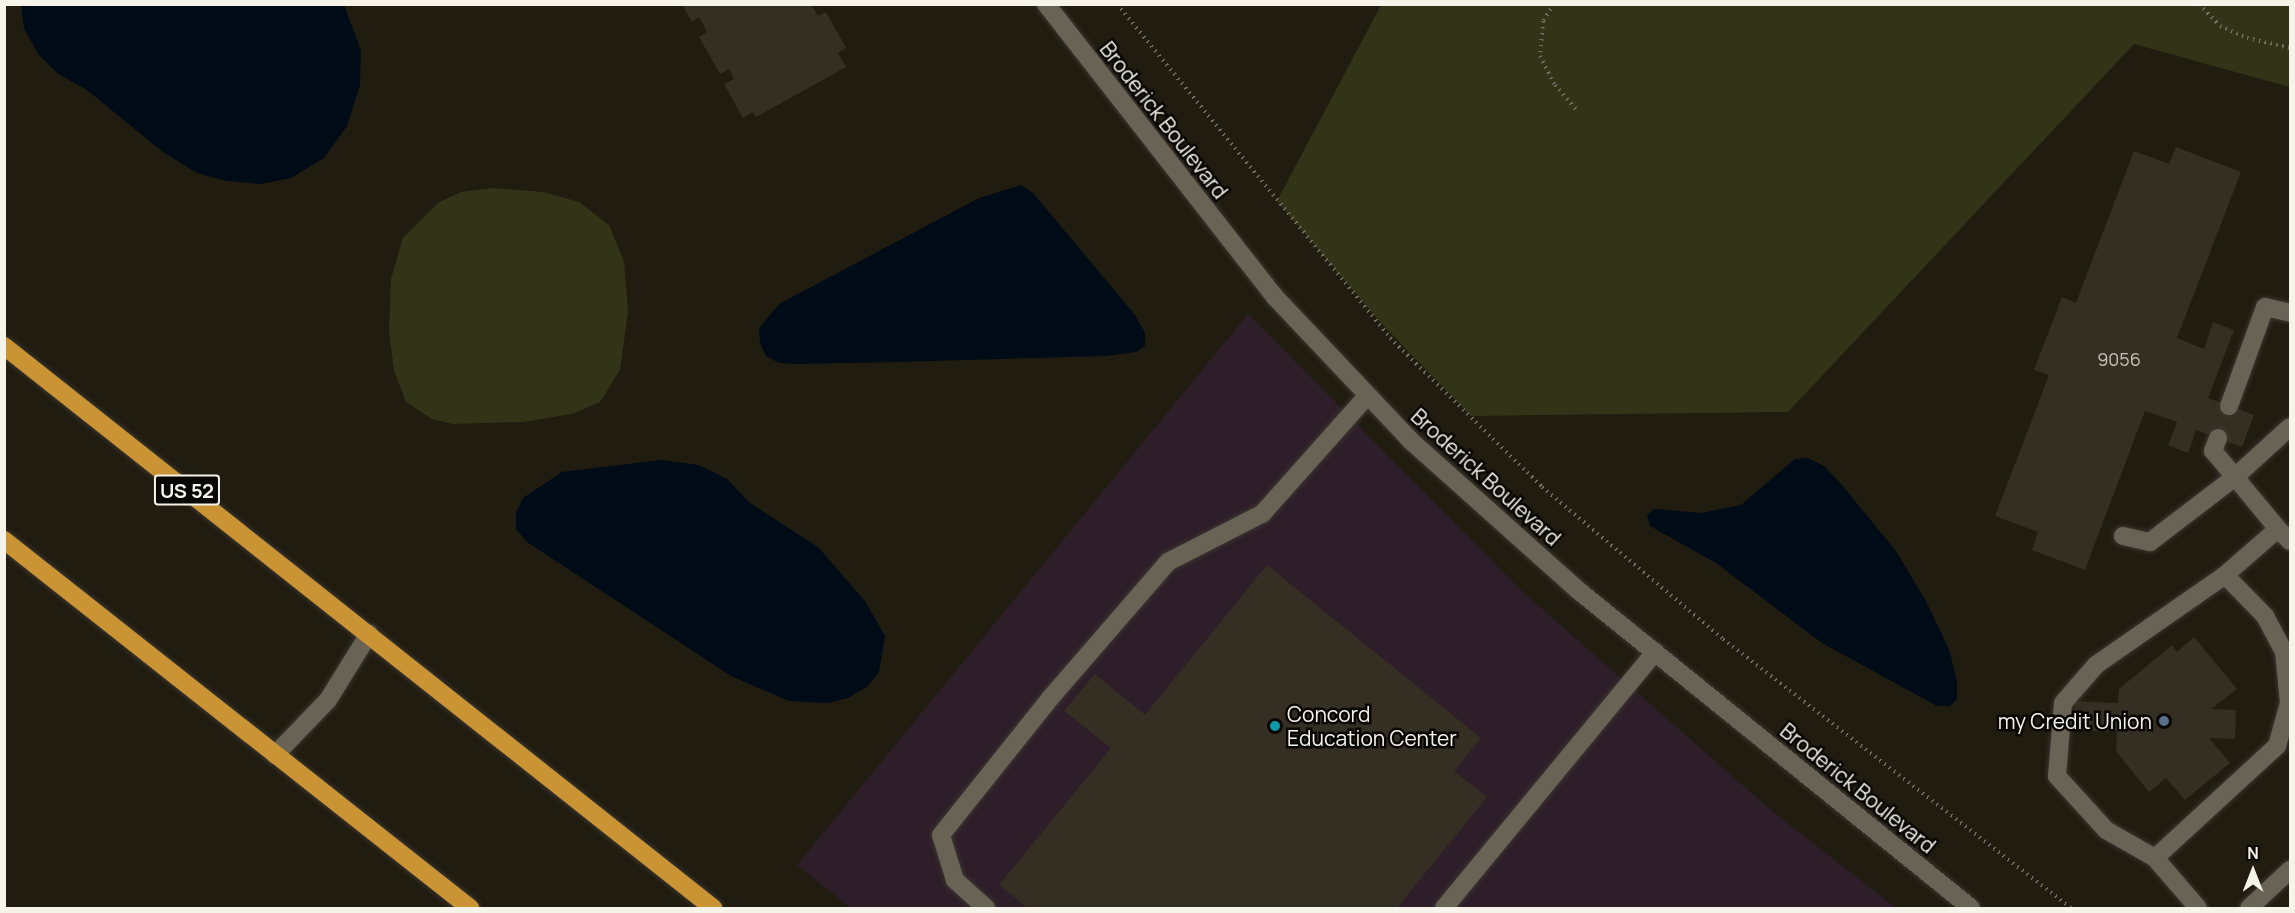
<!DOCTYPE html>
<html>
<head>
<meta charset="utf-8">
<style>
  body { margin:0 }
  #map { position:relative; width:2295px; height:913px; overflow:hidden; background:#211c10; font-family:Manrope,sans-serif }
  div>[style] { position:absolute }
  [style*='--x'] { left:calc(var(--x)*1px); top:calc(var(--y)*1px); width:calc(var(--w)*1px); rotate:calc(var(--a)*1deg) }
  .industrial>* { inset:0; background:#2e1e29 }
  .green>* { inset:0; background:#323418 }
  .water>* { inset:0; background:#000b18 }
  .building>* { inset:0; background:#352f23 }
  .path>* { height:4px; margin-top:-2px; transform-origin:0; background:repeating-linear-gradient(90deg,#726e64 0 1.5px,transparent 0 6px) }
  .roads { filter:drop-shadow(0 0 2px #3a3630) drop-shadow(0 0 2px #3a3630) }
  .lane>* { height:18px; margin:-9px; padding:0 9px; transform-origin:9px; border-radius:9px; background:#696355 }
  .street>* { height:18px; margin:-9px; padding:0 9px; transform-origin:9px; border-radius:9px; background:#696355 }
  .secondary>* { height:18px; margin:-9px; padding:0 9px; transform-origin:9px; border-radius:9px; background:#696355 }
  .highway>* { height:18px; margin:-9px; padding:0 9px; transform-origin:9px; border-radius:9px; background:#ca9333 }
  .dots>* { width:16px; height:16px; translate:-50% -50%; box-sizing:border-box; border:3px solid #090704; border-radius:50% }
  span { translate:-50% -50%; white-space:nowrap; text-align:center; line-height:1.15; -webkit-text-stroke:5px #090704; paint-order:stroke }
  .number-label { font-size:18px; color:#c6c2b9 }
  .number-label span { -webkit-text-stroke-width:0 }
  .shield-label span { padding:2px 4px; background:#090704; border:2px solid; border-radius:4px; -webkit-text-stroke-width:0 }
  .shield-label { font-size:20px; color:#f6f3eb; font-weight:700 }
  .street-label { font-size:21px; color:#f6f3eb }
  .poi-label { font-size:21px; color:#f6f3eb }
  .left { translate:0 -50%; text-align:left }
  .right { translate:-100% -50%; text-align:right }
  .frame { position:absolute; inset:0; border:6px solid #f6f3eb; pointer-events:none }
  .north { position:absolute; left:2223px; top:841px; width:60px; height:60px; -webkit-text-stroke:4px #090704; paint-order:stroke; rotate:0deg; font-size:16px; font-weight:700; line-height:24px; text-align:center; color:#f6f3eb }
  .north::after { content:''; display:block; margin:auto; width:21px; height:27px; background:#f6f3eb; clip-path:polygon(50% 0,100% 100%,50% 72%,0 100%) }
</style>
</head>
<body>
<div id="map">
  <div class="industrial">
    <div style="clip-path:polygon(1248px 314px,1525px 594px,1772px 811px,1896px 908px,851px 908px,797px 865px)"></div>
  </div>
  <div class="green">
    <div style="clip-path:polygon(1381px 5px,2290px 5px,2290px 87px,2134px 44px,1788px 412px,1471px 416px,1380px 322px,1277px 201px)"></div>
    <div style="clip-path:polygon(493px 188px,543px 192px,579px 202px,609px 225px,624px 261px,628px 312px,620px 370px,600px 402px,572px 414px,523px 422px,453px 424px,432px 419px,406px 402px,394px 370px,389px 332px,391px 279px,403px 238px,438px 203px,461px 192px)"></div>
  </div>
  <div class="water">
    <div style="clip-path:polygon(21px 5px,344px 5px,361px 51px,360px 85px,347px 126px,324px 158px,291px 178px,261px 184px,227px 181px,197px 173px,163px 152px,87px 90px,58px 74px,38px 54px,24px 28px)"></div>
    <div style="clip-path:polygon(1021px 185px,1033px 193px,1135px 315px,1145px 333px,1145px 346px,1136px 352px,1106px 356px,897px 362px,796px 364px,779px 363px,766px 356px,760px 343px,759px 328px,779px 304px,979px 198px)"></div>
    <div style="clip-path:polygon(1808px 458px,1824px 466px,1841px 484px,1896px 551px,1926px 601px,1950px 652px,1957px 682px,1957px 699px,1950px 706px,1937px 706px,1822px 643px,1716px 563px,1650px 526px,1647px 515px,1654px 509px,1701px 513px,1741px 505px,1795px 459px)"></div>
    <div style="clip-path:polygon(661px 460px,699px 465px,727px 479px,750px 503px,818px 547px,865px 601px,885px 636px,879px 672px,868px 686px,848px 698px,828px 703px,789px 701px,766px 691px,731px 676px,527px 542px,516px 529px,516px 513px,523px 498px,562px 472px)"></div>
  </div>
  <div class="building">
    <div style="clip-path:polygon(682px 4px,811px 4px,818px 16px,826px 12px,846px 48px,838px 53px,846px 67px,756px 117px,753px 112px,743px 118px,724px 84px,734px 79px,729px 69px,720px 74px,699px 37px,707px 32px,699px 17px,692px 22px)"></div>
    <div style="clip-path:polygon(2176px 147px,2241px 172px,2177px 338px,2204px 349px,2213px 322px,2234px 330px,2208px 398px,2254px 415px,2242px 447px,2196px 430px,2188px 453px,2168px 445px,2177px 422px,2145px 411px,2085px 570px,2032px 550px,2038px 532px,1995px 516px,2049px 375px,2034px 370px,2062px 297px,2076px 303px,2134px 151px,2169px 164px)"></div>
    <div style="clip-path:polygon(1267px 565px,1481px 738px,1454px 771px,1487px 797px,1397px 908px,1028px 908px,999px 885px,1111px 748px,1064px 711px,1095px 674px,1145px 715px)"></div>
    <div style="clip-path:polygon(2194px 637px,2237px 689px,2211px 709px,2236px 710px,2235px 739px,2209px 738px,2230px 763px,2185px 800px,2166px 778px,2149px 792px,2116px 751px,2117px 732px,2074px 730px,2075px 701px,2118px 703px,2119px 689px,2172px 645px,2177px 652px)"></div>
  </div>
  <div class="path">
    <div style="--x:1117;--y:4;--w:431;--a:50.7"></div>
    <div style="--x:1390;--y:338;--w:213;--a:44.4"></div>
    <div style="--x:1542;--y:487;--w:236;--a:40"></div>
    <div style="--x:1723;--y:639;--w:440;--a:37.7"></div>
    <div style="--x:1554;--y:4;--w:20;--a:123"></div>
    <div style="--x:1543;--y:21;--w:35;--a:95"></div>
    <div style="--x:1540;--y:56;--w:33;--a:63"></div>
    <div style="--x:1555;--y:85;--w:33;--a:49"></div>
    <div style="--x:1924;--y:4;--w:72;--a:0"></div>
    <div style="--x:2199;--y:4;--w:30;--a:46"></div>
    <div style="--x:2220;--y:26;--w:30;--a:24"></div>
    <div style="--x:2247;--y:38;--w:44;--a:13.1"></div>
  </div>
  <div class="roads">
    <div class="lane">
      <div style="--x:2229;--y:406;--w:105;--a:-70"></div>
      <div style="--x:2265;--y:307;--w:26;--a:13"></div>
      <div style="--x:2278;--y:529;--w:67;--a:-129.6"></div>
      <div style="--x:2235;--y:477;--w:74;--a:-42.3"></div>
      <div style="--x:2123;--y:536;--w:28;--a:13"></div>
      <div style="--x:2150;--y:542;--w:107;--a:-37.4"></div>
      <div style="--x:2235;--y:477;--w:34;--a:-130"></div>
      <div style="--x:2213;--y:451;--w:14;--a:-69"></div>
      <div style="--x:275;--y:755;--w:76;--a:-46.1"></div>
      <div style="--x:328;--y:700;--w:78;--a:-58.2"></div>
      <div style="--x:2155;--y:858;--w:166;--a:-42.6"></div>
      <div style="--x:2277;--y:746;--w:45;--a:-74.4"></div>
      <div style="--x:2289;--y:703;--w:51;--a:-95.6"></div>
      <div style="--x:2284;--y:652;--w:41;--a:-117.8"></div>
      <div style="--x:2265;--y:616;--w:57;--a:-134.3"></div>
      <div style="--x:986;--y:908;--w:42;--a:-137.9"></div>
      <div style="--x:955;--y:880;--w:47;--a:-107.3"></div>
      <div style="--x:941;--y:835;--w:178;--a:-51.4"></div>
      <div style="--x:1052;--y:696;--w:177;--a:-49.1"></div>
      <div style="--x:1168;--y:562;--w:106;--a:-27.1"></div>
      <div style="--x:1262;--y:514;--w:158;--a:-48.3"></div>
      <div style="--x:1444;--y:908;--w:332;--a:-50.5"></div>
      <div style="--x:2198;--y:908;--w:66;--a:-130.7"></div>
      <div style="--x:2155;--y:858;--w:56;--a:-150.3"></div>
      <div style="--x:2106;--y:830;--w:73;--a:-132.2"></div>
      <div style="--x:2057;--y:776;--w:73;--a:-85.3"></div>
      <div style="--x:2063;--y:703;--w:50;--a:-49"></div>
      <div style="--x:2096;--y:665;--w:157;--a:-34.9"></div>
      <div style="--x:2225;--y:575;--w:70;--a:-41"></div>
      <div style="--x:2278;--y:529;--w:17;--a:45"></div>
    </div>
    <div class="street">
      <div style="--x:2249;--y:908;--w:56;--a:-42.8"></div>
    </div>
    <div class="secondary">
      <div style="--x:1046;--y:4;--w:372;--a:52"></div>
      <div style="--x:1275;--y:297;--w:197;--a:46.6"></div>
      <div style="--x:1410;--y:440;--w:227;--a:41.8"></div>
      <div style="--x:1579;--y:591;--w:504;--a:38.96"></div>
    </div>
    <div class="highway">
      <div style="--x:4;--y:346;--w:905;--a:38.4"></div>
      <div style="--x:4;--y:540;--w:594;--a:38.3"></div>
    </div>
  </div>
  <div class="dots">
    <div style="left:2164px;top:721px;background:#5c6f8a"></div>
    <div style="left:1275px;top:726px;background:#0f9aa8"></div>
  </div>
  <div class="number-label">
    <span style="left:2119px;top:359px">9056</span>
  </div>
  <div class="shield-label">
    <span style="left:187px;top:490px">US 52</span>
  </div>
  <div class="street-label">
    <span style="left:1164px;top:120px;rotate:52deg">Broderick Boulevard</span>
    <span style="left:1486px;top:477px;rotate:42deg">Broderick Boulevard</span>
    <span style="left:1858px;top:788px;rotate:39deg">Broderick Boulevard</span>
  </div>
  <div class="poi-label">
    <span class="left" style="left:1287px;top:726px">Concord<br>Education Center</span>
    <span class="right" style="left:2152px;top:721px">my Credit Union</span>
  </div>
  <div class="frame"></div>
  <div class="north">N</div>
</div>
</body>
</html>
